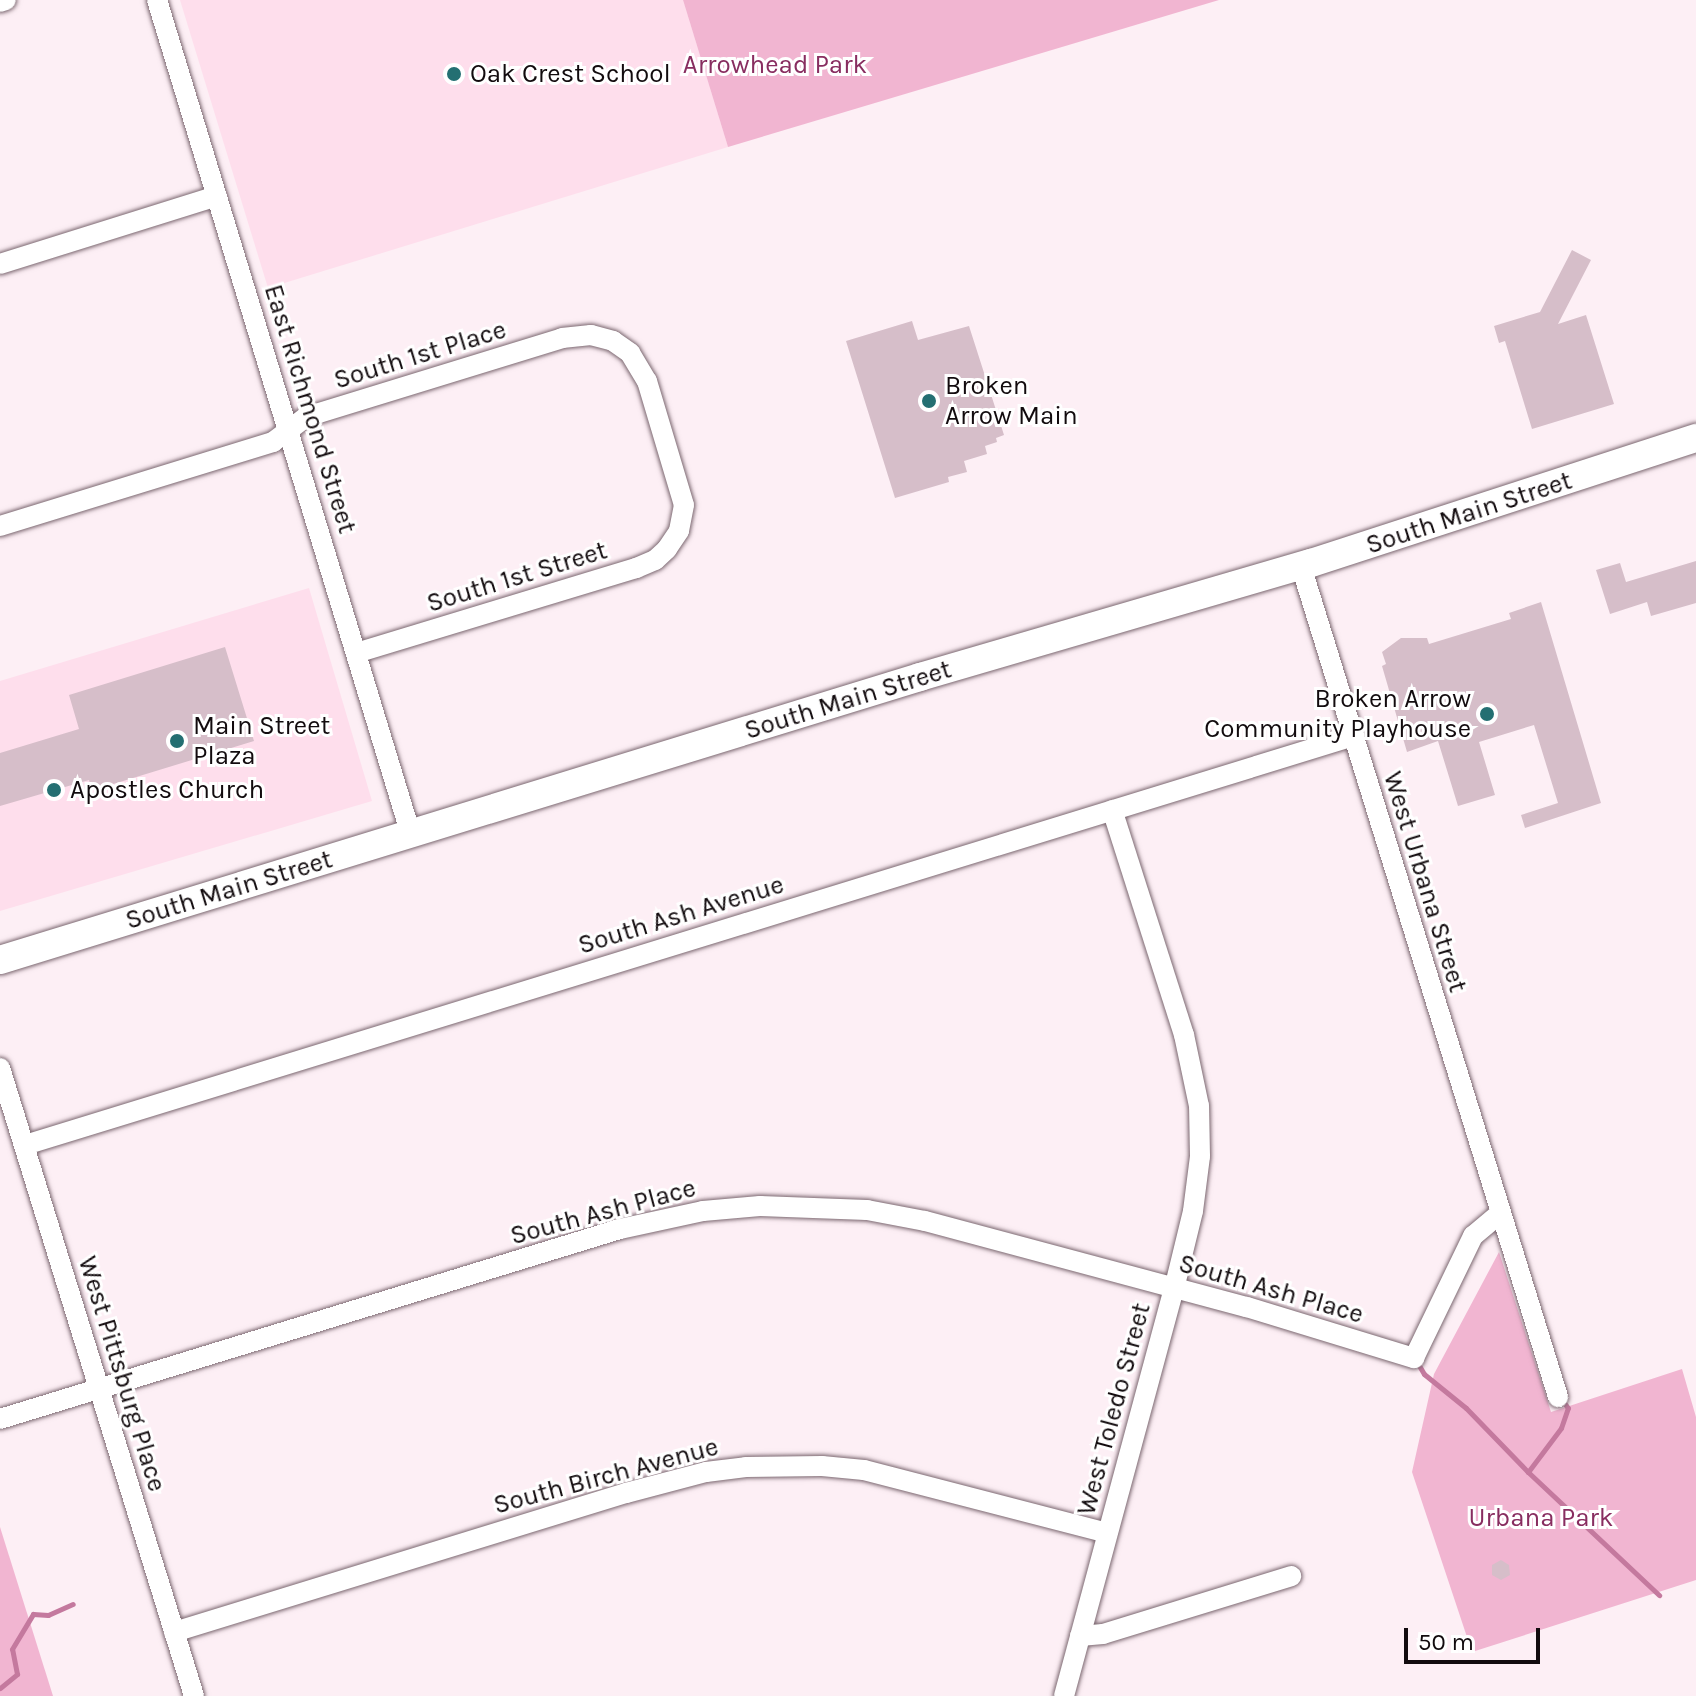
<!DOCTYPE html>
<html>
<head>
<meta charset="utf-8">
<style>
  body { margin:0 }
  #map { position:relative; width:1696px; height:1696px; overflow:hidden; background:#fdeff5; font-family:Karla,sans-serif }
  div>[style] { position:absolute }
  [style*='--x'] { left:calc(var(--x)*1px); top:calc(var(--y)*1px); width:calc(var(--w)*1px); rotate:calc(var(--a)*1deg) }
  .built>* { inset:0; background:#fedeec }
  .green>* { inset:0; background:#f1b5d1 }
  .stream>* { height:5px; margin:-2.5px; padding:0 2.5px; transform-origin:2.5px; border-radius:2.5px; background:#c4799e }
  .building>* { inset:0; background:#d6bec9 }
  .roads { filter:drop-shadow(0 0 2px #7b6770) drop-shadow(0 0 2px #7b6770) }
  .street>* { height:20px; margin:-10px; padding:0 10px; transform-origin:10px; border-radius:10px; background:#fff }
  .secondary>* { height:28px; margin:-14px; padding:0 14px; transform-origin:14px; border-radius:14px; background:#fff }
  .dots>* { width:22px; height:22px; translate:-50% -50%; box-sizing:border-box; border:4px solid #fff; border-radius:50% }
  span { translate:-50% -50%; white-space:nowrap; text-align:center; line-height:1.15; -webkit-text-stroke:6px #fff; paint-order:stroke }
  .park-label { font-size:26px; color:#882d60 }
  .poi-label { font-size:26px; color:#120b0e }
  .left { translate:0 -50%; text-align:left }
  .right { translate:-100% -50%; text-align:right }
  .street-label { font-size:26px; color:#120b0e }
  .scale { position:absolute; left:1404px; top:1628px; width:136px; height:36px; box-sizing:border-box; border:4px solid #120b0e; border-top:0; padding-left:10px; font-size:24px; line-height:28px; white-space:nowrap; color:#120b0e; -webkit-text-stroke:6px #fff; paint-order:stroke }
</style>
</head>
<body>
<div id="map">
  <div class="built">
    <div style="clip-path:polygon(180px 0,683px 0,728px 147px,268px 288px)"></div>
    <div style="clip-path:polygon(309px 588px,372px 801px,0 911px,0 681px)"></div>
  </div>
  <div class="green">
    <div style="clip-path:polygon(683px 0,1219px 0,728px 147px)"></div>
    <div style="clip-path:polygon(1499px 1252px,1551px 1412px,1682px 1369px,1696px 1417px,1696px 1580px,1472px 1652px,1412px 1472px,1434px 1374px)"></div>
    <div style="clip-path:polygon(0 1527px,53px 1696px,0 1696px)"></div>
  </div>
  <div class="stream">
    <div style="--x:1417;--y:1362;--w:14;--a:60"></div>
    <div style="--x:1424;--y:1374;--w:54;--a:39"></div>
    <div style="--x:1466;--y:1408;--w:89;--a:45.9"></div>
    <div style="--x:1528;--y:1472;--w:180;--a:43.2"></div>
    <div style="--x:1528;--y:1472;--w:55;--a:-53.1"></div>
    <div style="--x:1561;--y:1428;--w:21;--a:-71"></div>
    <div style="--x:1568;--y:1408;--w:10;--a:-127"></div>
    <div style="--x:0;--y:1688;--w:22;--a:-39"></div>
    <div style="--x:17;--y:1674;--w:25;--a:-101"></div>
    <div style="--x:12;--y:1649;--w:41;--a:-59"></div>
    <div style="--x:33;--y:1614;--w:15;--a:4"></div>
    <div style="--x:48;--y:1615;--w:27;--a:-24"></div>
  </div>
  <div class="building">
    <div style="clip-path:polygon(1572px 250px,1591px 260px,1558px 324px,1586px 315px,1614px 404px,1532px 429px,1505px 341px,1499px 343px,1494px 326px,1540px 312px)"></div>
    <div style="clip-path:polygon(912px 321px,918px 340px,969px 326px,1004px 435px,996px 438px,997px 442px,985px 446px,987px 454px,964px 461px,967px 472px,948px 477px,949px 482px,895px 498px,846px 341px)"></div>
    <div style="clip-path:polygon(1696px 561px,1696px 603px,1651px 616px,1647px 602px,1610px 614px,1596px 570px,1620px 563px,1626px 582px)"></div>
    <div style="clip-path:polygon(1541px 602px,1601px 803px,1525px 828px,1521px 815px,1558px 803px,1534px 725px,1479px 742px,1495px 795px,1458px 806px,1438px 741px,1407px 752px,1382px 666px,1386px 664px,1382px 652px,1401px 638px,1427px 638px,1429px 644px,1511px 619px,1509px 613px)"></div>
    <div style="clip-path:polygon(225px 647px,254px 741px,97px 789px,96px 786px,91px 788px,89px 780px,0 806px,0 753px,79px 729px,69px 695px)"></div>
    <div style="clip-path:polygon(1501px 1560px,1509px 1565px,1510px 1575px,1501px 1580px,1492px 1575px,1492px 1565px)"></div>
  </div>
  <div class="roads">
    <div class="street">
      <div style="--x:157;--y:0;--w:873;--a:73.08"></div>
      <div style="--x:0;--y:2;--w:6;--a:-18"></div>
      <div style="--x:0;--y:264;--w:227;--a:-17.4"></div>
      <div style="--x:0;--y:526;--w:286;--a:-17.1"></div>
      <div style="--x:273;--y:442;--w:41;--a:-37.1"></div>
      <div style="--x:306;--y:417;--w:268;--a:-17.1"></div>
      <div style="--x:562;--y:338;--w:29;--a:-6"></div>
      <div style="--x:591;--y:335;--w:23;--a:15"></div>
      <div style="--x:613;--y:341;--w:21;--a:35"></div>
      <div style="--x:630;--y:353;--w:33;--a:59"></div>
      <div style="--x:647;--y:381;--w:129;--a:73.4"></div>
      <div style="--x:684;--y:505;--w:26;--a:101"></div>
      <div style="--x:679;--y:531;--w:22;--a:124"></div>
      <div style="--x:667;--y:549;--w:16;--a:137"></div>
      <div style="--x:655;--y:560;--w:21;--a:157"></div>
      <div style="--x:636;--y:568;--w:292;--a:163.1"></div>
      <div style="--x:1301;--y:566;--w:870;--a:72.81"></div>
      <div style="--x:0;--y:1068;--w:657;--a:72.83"></div>
      <div style="--x:25;--y:1145;--w:1391;--a:-17.11"></div>
      <div style="--x:0;--y:1419;--w:648;--a:-17.04"></div>
      <div style="--x:620;--y:1229;--w:85;--a:-12.2"></div>
      <div style="--x:703;--y:1211;--w:57;--a:-5"></div>
      <div style="--x:760;--y:1206;--w:107;--a:2.1"></div>
      <div style="--x:867;--y:1210;--w:59;--a:10.7"></div>
      <div style="--x:925;--y:1221;--w:333;--a:15"></div>
      <div style="--x:1247;--y:1307;--w:175;--a:17"></div>
      <div style="--x:1414;--y:1358;--w:136;--a:-64.2"></div>
      <div style="--x:1473;--y:1236;--w:35;--a:-40"></div>
      <div style="--x:174;--y:1632;--w:473;--a:-17.1"></div>
      <div style="--x:626;--y:1493;--w:83;--a:-14.7"></div>
      <div style="--x:706;--y:1472;--w:40;--a:-7.1"></div>
      <div style="--x:746;--y:1467;--w:76;--a:-0.8"></div>
      <div style="--x:822;--y:1466;--w:42;--a:5.4"></div>
      <div style="--x:864;--y:1470;--w:251;--a:14.5"></div>
      <div style="--x:1080;--y:1636;--w:23;--a:-5"></div>
      <div style="--x:1103;--y:1634;--w:197;--a:-17.1"></div>
      <div style="--x:1064;--y:1696;--w:422;--a:-74.9"></div>
      <div style="--x:1174;--y:1289;--w:80;--a:-76.3"></div>
      <div style="--x:1193;--y:1211;--w:55;--a:-82.7"></div>
      <div style="--x:1200;--y:1156;--w:50;--a:-91.1"></div>
      <div style="--x:1199;--y:1106;--w:73;--a:-101.9"></div>
      <div style="--x:1184;--y:1035;--w:236;--a:-107.7"></div>
    </div>
    <div class="secondary">
      <div style="--x:0;--y:960;--w:963;--a:-17.1"></div>
      <div style="--x:920;--y:677;--w:407;--a:-16.3"></div>
      <div style="--x:1311;--y:563;--w:405;--a:-18"></div>
    </div>
  </div>
  <div class="dots">
    <div style="left:454px;top:74px;background:#246f72"></div>
    <div style="left:929px;top:401px;background:#246f72"></div>
    <div style="left:1487px;top:714px;background:#246f72"></div>
    <div style="left:177px;top:741px;background:#246f72"></div>
    <div style="left:54px;top:790px;background:#246f72"></div>
  </div>
  <div class="park-label">
    <span style="left:775px;top:65px">Arrowhead Park</span>
    <span style="left:1541px;top:1518px">Urbana Park</span>
  </div>
  <div class="poi-label">
    <span class="left" style="left:470px;top:74px">Oak Crest School</span>
    <span class="left" style="left:945px;top:401px">Broken<br>Arrow Main</span>
    <span class="right" style="left:1471px;top:714px">Broken Arrow<br>Community Playhouse</span>
    <span class="left" style="left:193px;top:741px">Main Street<br>Plaza</span>
    <span class="left" style="left:70px;top:790px">Apostles Church</span>
  </div>
  <div class="street-label">
    <span style="left:420px;top:355px;rotate:-17deg">South 1st Place</span>
    <span style="left:310px;top:409px;rotate:73deg">East Richmond Street</span>
    <span style="left:1469px;top:513px;rotate:-18deg">South Main Street</span>
    <span style="left:517px;top:577px;rotate:-17deg">South 1st Street</span>
    <span style="left:848px;top:700px;rotate:-17deg">South Main Street</span>
    <span style="left:1425px;top:882px;rotate:73deg">West Urbana Street</span>
    <span style="left:229px;top:890px;rotate:-17deg">South Main Street</span>
    <span style="left:681px;top:915px;rotate:-17deg">South Ash Avenue</span>
    <span style="left:603px;top:1212px;rotate:-15deg">South Ash Place</span>
    <span style="left:1271px;top:1289px;rotate:16deg">South Ash Place</span>
    <span style="left:122px;top:1374px;rotate:73deg">West Pittsburg Place</span>
    <span style="left:1114px;top:1409px;rotate:-75deg">West Toledo Street</span>
    <span style="left:606px;top:1476px;rotate:-15deg">South Birch Avenue</span>
  </div>
  <div class="scale">50 m</div>
</div>
</body>
</html>
